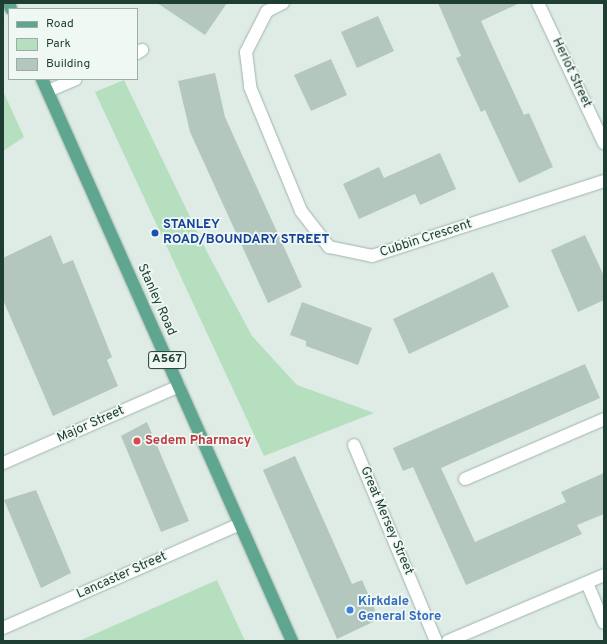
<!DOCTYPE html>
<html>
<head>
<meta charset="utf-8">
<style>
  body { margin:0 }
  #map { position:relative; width:607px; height:644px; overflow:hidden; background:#deece5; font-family:Overpass,sans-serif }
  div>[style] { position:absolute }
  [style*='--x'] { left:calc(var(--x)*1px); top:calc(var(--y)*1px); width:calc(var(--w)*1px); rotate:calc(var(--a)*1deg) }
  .green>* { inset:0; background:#b5dfbe }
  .building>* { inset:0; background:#b4c7be }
  .roads { filter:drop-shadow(0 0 1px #a1b4ac) drop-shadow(0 0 1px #a1b4ac) }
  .pedestrian>* { height:12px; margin:-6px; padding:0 6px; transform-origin:6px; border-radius:6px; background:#fff }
  .minor>* { height:12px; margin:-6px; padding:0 6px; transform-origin:6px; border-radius:6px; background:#fff }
  .primary>* { height:12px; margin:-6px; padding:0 6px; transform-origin:6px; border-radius:6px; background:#5ea68f }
  .dots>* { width:11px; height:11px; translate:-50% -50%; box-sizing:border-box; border:2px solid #eff8f3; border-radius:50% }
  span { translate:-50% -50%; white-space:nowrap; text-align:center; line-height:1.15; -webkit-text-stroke:3.5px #eff8f3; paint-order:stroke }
  .shield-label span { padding:1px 3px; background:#eff8f3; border:1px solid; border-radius:3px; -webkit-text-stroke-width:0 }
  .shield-label { font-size:12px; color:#1e3d33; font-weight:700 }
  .street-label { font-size:13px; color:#1e3d33 }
  .transit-label { font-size:13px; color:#164399; font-weight:700 }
  .left { translate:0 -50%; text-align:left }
  .health-label { font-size:13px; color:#be3a42; font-weight:700 }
  .shop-label { font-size:13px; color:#366cbe; font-weight:700 }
  .frame { position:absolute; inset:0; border:4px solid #1e3d33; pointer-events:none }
  .legend { position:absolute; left:8px; top:8px; width:130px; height:72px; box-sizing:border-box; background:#eff8f3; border:1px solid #9bada6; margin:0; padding:5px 7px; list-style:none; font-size:12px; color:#1e3d33 }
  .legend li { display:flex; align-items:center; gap:8px; height:20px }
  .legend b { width:20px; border:1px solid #9bada6 }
</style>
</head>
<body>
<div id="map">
  <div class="green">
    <div style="clip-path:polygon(124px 80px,207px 252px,252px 336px,297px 385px,374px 413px,264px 456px,95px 92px)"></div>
    <div style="clip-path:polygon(3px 91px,24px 137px,3px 151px)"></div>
    <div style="clip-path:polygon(217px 580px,245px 641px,79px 641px)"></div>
  </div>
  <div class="building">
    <div style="clip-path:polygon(157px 3px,227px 3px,205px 35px)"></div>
    <div style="clip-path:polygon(438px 3px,520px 3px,481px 21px,524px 115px,529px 113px,553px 167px,519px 183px,485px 110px,481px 112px,456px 58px,461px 56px)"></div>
    <div style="clip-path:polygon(378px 16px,394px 51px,357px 68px,341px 32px)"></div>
    <div style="clip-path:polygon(331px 59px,347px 95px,311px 111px,294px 75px)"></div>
    <div style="clip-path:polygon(215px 73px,225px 117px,302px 287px,268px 303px,190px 132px,178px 81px)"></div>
    <div style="clip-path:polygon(440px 153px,456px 189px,420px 205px,415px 194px,359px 219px,343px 184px,379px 167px,384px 178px)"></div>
    <div style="clip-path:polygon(51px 235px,63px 264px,73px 260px,112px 357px,107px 360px,118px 386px,53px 416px,3px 300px,3px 258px)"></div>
    <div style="clip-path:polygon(585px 235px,604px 276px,604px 300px,578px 312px,551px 250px)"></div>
    <div style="clip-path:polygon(493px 272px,509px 307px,409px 354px,393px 319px)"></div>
    <div style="clip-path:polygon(302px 302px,372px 328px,358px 365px,306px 346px,306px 341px,290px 335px)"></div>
    <div style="clip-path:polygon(585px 364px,600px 398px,441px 468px,475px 542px,566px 502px,561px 492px,604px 473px,604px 514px,577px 525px,582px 534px,466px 585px,413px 467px,403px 471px,393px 448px)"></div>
    <div style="clip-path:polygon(147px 422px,189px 521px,161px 532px,121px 436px)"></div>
    <div style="clip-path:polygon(295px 456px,352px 584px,362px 580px,379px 619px,337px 639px,263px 470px)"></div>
    <div style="clip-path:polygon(36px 490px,71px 573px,41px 588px,4px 500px)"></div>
  </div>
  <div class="roads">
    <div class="pedestrian">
      <div style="--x:465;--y:479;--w:151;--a:-23.3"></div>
    </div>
    <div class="minor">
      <div style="--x:283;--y:3;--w:18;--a:153"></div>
      <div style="--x:267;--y:11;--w:46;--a:117.1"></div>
      <div style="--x:246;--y:52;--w:35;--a:83"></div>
      <div style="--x:250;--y:87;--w:134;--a:67.6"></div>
      <div style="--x:301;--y:211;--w:46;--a:52.1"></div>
      <div style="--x:329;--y:247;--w:44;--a:11.8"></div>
      <div style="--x:372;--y:256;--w:244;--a:-17.9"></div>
      <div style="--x:538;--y:3;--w:155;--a:64.8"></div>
      <div style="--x:137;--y:53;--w:6;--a:-31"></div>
      <div style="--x:48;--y:91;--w:30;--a:-23"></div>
      <div style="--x:354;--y:445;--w:212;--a:67.3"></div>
      <div style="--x:3;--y:463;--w:192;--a:-23.6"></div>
      <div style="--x:587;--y:583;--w:43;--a:67"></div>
      <div style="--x:3;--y:628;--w:259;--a:-23.7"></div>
      <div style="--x:448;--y:641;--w:169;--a:-22.9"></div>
    </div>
    <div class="primary">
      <div style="--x:9;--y:3;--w:6;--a:72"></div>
      <div style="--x:42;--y:79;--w:615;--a:66.02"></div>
    </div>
  </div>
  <div class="dots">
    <div style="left:155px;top:233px;background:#1a4fb4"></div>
    <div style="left:137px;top:441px;background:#e0444e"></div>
    <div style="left:350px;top:610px;background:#3f7fe0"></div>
  </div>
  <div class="shield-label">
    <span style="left:167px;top:360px">A567</span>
  </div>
  <div class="street-label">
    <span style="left:571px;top:73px;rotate:65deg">Heriot Street</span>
    <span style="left:426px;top:239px;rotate:-18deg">Cubbin Crescent</span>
    <span style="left:156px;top:300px;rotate:66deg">Stanley Road</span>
    <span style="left:91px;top:425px;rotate:-24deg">Major Street</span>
    <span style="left:386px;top:521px;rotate:67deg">Great Mersey Street</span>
    <span style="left:122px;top:576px;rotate:-24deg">Lancaster Street</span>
  </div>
  <div class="transit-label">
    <span class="left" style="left:163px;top:233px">STANLEY<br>ROAD/BOUNDARY STREET</span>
  </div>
  <div class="health-label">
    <span class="left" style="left:145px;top:441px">Sedem Pharmacy</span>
  </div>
  <div class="shop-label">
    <span class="left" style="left:358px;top:610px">Kirkdale<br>General Store</span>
  </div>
  <div class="frame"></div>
  <ul class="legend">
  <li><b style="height:5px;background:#5ea68f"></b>Road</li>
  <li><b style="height:11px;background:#b5dfbe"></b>Park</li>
  <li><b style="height:11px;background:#b4c7be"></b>Building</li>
  </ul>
</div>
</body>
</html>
